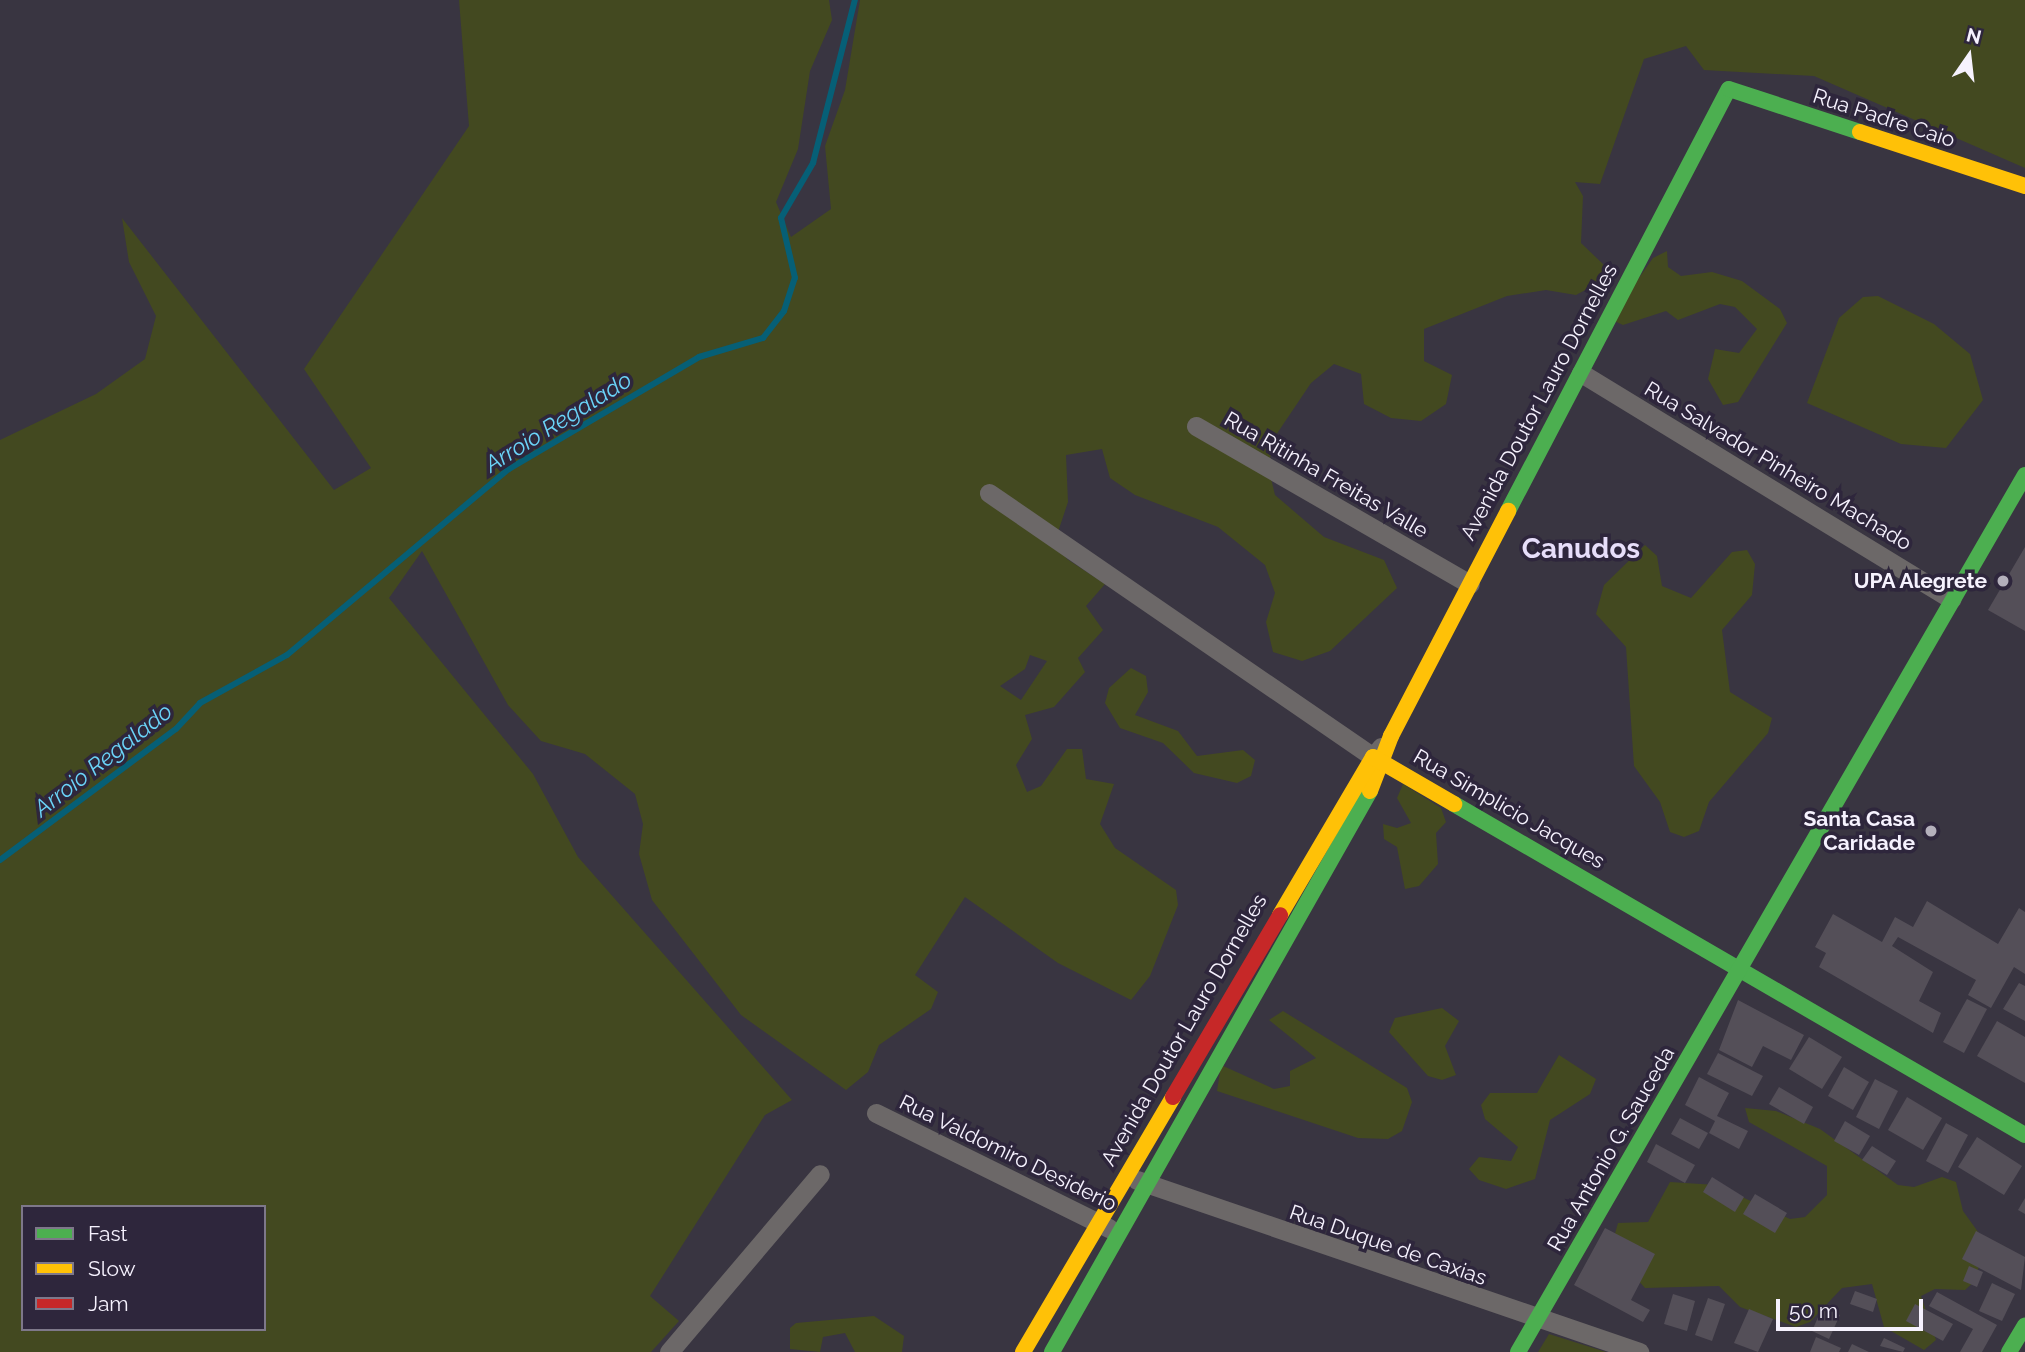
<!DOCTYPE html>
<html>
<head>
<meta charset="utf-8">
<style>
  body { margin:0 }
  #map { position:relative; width:2025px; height:1352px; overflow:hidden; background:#393541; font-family:Raleway,sans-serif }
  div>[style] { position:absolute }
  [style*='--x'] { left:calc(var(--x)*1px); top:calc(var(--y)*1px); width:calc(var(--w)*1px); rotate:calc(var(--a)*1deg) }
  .green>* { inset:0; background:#434920 }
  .stream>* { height:6px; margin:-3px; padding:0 3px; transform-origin:3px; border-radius:3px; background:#065f76 }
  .building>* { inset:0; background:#544f58 }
  .street>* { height:19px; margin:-9.5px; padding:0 9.5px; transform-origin:9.5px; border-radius:9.5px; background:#6c6868 }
  .fast>* { height:16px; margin:-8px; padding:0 8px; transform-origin:8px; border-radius:8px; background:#4caf50 }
  .slow>* { height:16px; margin:-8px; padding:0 8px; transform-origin:8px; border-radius:8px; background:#ffc107 }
  .jam>* { height:16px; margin:-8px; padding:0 8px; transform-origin:8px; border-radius:8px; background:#c62828 }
  .dots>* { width:19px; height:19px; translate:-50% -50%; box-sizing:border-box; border:4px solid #2e263c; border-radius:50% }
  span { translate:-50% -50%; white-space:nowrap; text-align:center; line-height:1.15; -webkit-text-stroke:7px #2e263c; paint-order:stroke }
  .street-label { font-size:21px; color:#f6f2fe }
  .poi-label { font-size:21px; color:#f6f2fe; font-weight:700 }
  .right { translate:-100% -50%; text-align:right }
  .water-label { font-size:23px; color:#6bd4f8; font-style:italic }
  .district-label { font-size:28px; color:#e7defa; font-weight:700 }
  .legend { position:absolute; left:21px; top:1205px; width:245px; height:126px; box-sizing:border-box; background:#2e263c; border:2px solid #7e788a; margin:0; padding:9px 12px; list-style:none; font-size:21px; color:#f6f2fe }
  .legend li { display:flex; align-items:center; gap:14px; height:35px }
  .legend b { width:35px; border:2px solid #7e788a }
  .north { position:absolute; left:1934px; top:21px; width:70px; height:70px; -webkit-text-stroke:5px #2e263c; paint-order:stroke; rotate:14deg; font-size:19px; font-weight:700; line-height:28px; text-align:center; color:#f6f2fe }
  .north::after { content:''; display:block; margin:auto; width:24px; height:32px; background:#f6f2fe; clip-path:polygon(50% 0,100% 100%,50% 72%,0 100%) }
  .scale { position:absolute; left:1776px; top:1299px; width:147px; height:32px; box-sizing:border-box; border:4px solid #f6f2fe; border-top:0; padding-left:9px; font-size:21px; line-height:24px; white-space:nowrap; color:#f6f2fe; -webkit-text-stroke:5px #2e263c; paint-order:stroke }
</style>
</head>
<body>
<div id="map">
  <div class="green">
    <div style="clip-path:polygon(evenodd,459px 0,829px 0,832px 20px,810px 71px,798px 149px,776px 202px,791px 237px,831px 209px,825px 146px,845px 90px,860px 0,2025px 0,2025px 168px,1814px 76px,1704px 70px,1686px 46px,1644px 59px,1600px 184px,1575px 182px,1583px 196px,1581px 243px,1604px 265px,1602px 281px,1576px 295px,1546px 290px,1507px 296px,1424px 329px,1424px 361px,1452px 375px,1446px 404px,1421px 421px,1391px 418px,1364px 404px,1361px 374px,1334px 364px,1311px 383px,1276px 435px,1268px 466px,1275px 495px,1324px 537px,1384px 560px,1397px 588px,1330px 651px,1302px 661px,1273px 652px,1266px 622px,1275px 593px,1265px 565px,1218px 527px,1135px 495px,1110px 478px,1102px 449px,1066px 455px,1068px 502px,1055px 541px,1067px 559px,1105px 584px,1086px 606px,1103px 630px,1078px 658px,1085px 672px,1054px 707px,1025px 715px,1032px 739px,1016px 765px,1027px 792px,1041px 786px,1067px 749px,1082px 749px,1086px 779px,1114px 784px,1100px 824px,1115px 848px,1176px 890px,1178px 905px,1150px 976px,1131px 1000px,1058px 963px,965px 897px,915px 975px,938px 992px,931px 1009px,879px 1045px,868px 1072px,846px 1090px,741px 1015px,652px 900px,639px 854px,643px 824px,635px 794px,585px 754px,541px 741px,508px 705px,422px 551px,389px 598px,533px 774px,578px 857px,792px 1100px,765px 1115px,650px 1296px,679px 1321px,651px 1352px,0 1352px,0 440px,96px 394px,145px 359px,156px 316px,129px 262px,122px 218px,334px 490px,371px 468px,304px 369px,469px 126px,459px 0,1030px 655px,1047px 661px,1021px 700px,1000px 686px,1025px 669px,1030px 655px,459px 0,23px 1207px,264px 1207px,264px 1329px,23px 1329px,23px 1207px)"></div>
    <div style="clip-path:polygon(1667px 251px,1668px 267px,1681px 276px,1712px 272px,1742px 281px,1780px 309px,1787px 323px,1738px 402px,1723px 405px,1708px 379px,1715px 349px,1739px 353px,1757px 329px,1735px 307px,1720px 304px,1678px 320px,1666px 311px,1623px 325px,1610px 319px,1653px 258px)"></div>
    <div style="clip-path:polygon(1878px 296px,1934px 324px,1970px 354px,1983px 400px,1946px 448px,1901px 444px,1807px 403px,1839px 318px,1863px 297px)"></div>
    <div style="clip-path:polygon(1645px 545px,1657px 556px,1662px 586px,1691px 598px,1732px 552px,1747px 550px,1755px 564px,1752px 595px,1722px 630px,1730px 692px,1772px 718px,1768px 733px,1709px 802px,1699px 831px,1684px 837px,1670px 832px,1660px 802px,1634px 766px,1626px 647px,1596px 614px,1604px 585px)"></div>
    <div style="clip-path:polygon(1131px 668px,1146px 676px,1148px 692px,1135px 715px,1178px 731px,1197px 756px,1243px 750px,1255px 760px,1251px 776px,1237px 783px,1194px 773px,1163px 743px,1120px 728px,1105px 703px,1109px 688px)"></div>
    <div style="clip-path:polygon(1403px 784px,1441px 808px,1446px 822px,1436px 833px,1438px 864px,1419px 886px,1405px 889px,1397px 847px,1384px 839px,1383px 824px,1397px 828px,1411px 823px,1397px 798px)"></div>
    <div style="clip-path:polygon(1442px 1008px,1459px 1021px,1445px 1046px,1456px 1075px,1442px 1080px,1428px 1076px,1389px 1032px,1395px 1018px)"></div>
    <div style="clip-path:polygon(1283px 1011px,1407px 1088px,1412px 1102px,1402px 1131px,1388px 1139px,1358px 1138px,1217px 1091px,1221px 1065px,1274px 1089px,1290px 1086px,1290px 1071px,1316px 1058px,1269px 1020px)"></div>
    <div style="clip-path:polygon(1559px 1055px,1596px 1079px,1590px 1094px,1550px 1120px,1535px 1179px,1506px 1189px,1479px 1180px,1469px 1169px,1479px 1157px,1511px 1161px,1518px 1147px,1485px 1119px,1481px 1105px,1490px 1093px,1537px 1093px)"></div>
    <div style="clip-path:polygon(1745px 1108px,1776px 1111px,1820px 1129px,1898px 1185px,1914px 1187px,1942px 1177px,1956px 1182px,1963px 1211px,1981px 1236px,1979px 1265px,1976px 1280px,1965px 1290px,1935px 1289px,1921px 1296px,1936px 1340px,1924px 1350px,1884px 1327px,1872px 1284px,1842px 1288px,1810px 1322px,1796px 1327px,1740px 1307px,1719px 1286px,1645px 1288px,1625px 1266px,1614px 1237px,1618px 1223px,1648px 1222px,1670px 1182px,1716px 1185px,1790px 1219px,1805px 1217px,1827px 1195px,1827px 1166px,1749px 1122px)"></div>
    <div style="clip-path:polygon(874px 1316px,904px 1336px,902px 1352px,855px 1352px,845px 1333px,823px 1337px,820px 1352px,790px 1349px,790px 1328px,796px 1323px)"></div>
    <div style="clip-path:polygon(1549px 1334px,1606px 1352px,1538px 1352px)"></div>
  </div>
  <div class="stream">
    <div style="--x:0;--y:860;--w:219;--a:-36.7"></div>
    <div style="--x:176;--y:729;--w:35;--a:-47"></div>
    <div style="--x:200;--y:703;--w:99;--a:-28.9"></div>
    <div style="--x:287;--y:655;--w:290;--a:-40"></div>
    <div style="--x:509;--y:469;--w:221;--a:-30.5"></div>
    <div style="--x:699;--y:357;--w:67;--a:-16.5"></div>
    <div style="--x:763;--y:338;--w:34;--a:-52"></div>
    <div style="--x:784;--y:311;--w:35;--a:-72"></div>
    <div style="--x:795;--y:278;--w:62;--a:-103.1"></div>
    <div style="--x:781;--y:218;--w:64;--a:-59.8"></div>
    <div style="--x:813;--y:163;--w:168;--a:-75.6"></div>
  </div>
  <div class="building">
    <div style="clip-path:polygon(2025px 547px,2025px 631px,1988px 610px)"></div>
    <div style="clip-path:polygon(1927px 901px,1998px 944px,2019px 908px,2025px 912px,2025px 974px,2014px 967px,1991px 1008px,1968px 995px,1976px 980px,1898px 937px,1892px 946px,1933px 972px,1919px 1001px,1941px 1013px,1933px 1033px,1819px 967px,1826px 953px,1815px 947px,1833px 914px,1882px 942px,1895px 917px,1913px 927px)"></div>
    <div style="clip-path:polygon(2019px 983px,2025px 986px,2025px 1021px,2003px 1009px)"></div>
    <div style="clip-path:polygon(1967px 999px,1987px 1009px,1964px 1053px,1943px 1042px)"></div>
    <div style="clip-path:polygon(1738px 1000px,1804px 1035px,1791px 1060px,1763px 1046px,1752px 1067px,1719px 1050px)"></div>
    <div style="clip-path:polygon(1997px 1021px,2025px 1037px,2025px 1083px,1977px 1056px)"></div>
    <div style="clip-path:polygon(1809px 1037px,1842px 1057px,1822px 1089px,1789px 1069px)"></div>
    <div style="clip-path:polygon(1718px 1053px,1763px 1076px,1752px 1096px,1707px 1074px)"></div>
    <div style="clip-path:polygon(1844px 1067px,1869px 1082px,1853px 1110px,1828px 1096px)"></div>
    <div style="clip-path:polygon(1699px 1077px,1729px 1093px,1717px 1116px,1748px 1131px,1739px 1149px,1709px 1133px,1715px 1121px,1685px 1105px)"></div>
    <div style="clip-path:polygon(1875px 1079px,1898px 1091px,1879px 1129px,1856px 1117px)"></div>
    <div style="clip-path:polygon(1779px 1087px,1813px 1107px,1804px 1124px,1769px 1104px)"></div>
    <div style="clip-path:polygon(1907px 1097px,1942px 1118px,1923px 1150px,1888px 1130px)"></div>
    <div style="clip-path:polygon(1680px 1118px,1708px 1133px,1699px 1149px,1671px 1134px)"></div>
    <div style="clip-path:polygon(1845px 1121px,1870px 1136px,1859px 1155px,1834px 1141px)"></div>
    <div style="clip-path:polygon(1946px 1123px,1968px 1135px,1948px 1173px,1926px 1161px)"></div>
    <div style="clip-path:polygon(1977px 1137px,2022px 1166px,2004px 1195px,1958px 1167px)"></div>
    <div style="clip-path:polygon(1656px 1144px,1695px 1165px,1685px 1183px,1647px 1162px)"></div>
    <div style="clip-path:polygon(1872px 1146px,1896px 1161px,1887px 1175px,1862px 1160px)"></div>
    <div style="clip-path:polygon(1712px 1177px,1744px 1197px,1735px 1212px,1703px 1192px)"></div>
    <div style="clip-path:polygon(1755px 1194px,1787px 1213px,1775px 1233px,1743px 1214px)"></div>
    <div style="clip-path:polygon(2025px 1198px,2025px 1214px,2018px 1210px)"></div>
    <div style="clip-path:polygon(1605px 1228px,1655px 1254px,1631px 1300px,1650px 1310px,1643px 1322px,1574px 1285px)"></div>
    <div style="clip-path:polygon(1976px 1231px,2025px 1257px,2021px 1290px,1962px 1259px)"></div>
    <div style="clip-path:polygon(1969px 1266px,1983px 1272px,1977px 1287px,1963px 1281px)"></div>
    <div style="clip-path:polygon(1992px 1283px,2015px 1294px,2002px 1321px,1979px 1311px)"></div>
    <div style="clip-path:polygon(1855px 1291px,1877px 1299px,1873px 1312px,1850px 1304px)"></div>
    <div style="clip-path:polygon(1937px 1292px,1997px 1325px,1982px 1352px,1960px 1352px,1973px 1329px,1929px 1306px)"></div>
    <div style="clip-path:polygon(1673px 1294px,1695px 1301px,1687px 1331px,1664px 1324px)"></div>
    <div style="clip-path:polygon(1708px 1298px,1725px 1304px,1712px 1341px,1695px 1335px)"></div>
    <div style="clip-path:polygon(1915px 1304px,1953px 1324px,1943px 1341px,1906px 1321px)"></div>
    <div style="clip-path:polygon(1822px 1308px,1840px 1315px,1829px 1339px,1812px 1331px)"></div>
    <div style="clip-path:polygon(1749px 1309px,1773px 1319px,1758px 1352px,1734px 1343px)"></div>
    <div style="clip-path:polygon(1816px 1337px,1841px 1348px,1839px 1352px,1810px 1352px)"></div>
    <div style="clip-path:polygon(1884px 1338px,1905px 1348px,1903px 1352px,1880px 1346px)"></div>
    <div style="clip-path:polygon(1852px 1344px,1869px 1352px,1848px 1352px)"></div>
  </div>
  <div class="street">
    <div style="--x:1581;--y:373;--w:434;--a:31.4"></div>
    <div style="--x:1196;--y:426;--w:316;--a:30"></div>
    <div style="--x:989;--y:493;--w:466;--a:34.5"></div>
    <div style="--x:1373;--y:757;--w:13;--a:-51"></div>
    <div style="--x:876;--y:1113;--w:260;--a:26.3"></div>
    <div style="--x:1137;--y:1180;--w:531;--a:18.91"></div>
    <div style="--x:669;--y:1352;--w:233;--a:-49.7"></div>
  </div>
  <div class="fast">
    <div style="--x:1508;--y:511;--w:476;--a:-62.4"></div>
    <div style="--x:1729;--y:89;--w:138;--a:18.2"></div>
    <div style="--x:1454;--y:804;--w:660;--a:30.1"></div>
    <div style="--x:1052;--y:1352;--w:645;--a:-60.45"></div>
    <div style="--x:1518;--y:1352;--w:1013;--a:-59.97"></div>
    <div style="--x:2009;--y:1352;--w:31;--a:-59"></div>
  </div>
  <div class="slow">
    <div style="--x:1860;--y:132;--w:174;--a:18.1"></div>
    <div style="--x:1370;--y:791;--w:59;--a:-69.1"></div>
    <div style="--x:1391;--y:736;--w:254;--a:-62.5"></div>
    <div style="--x:1280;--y:915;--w:183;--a:-59.5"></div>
    <div style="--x:1373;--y:757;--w:94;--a:30.1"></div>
    <div style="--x:1023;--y:1352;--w:296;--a:-59.5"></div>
  </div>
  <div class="jam">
    <div style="--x:1173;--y:1097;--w:211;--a:-59.5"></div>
  </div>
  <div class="dots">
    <div style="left:2003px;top:581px;background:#b4b0bc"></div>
    <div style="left:1931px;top:831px;background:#b4b0bc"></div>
  </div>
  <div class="street-label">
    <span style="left:1884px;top:118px;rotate:18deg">Rua Padre Caio</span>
    <span style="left:1539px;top:402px;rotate:-62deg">Avenida Doutor Lauro Dornelles</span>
    <span style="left:1778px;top:466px;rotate:31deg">Rua Salvador Pinheiro Machado</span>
    <span style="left:1326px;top:475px;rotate:30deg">Rua Ritinha Freitas Valle</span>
    <span style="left:1509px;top:809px;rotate:30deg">Rua Simplicio Jacques</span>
    <span style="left:1184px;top:1030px;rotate:-60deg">Avenida Doutor Lauro Dornelles</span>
    <span style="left:1611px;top:1149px;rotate:-60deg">Rua Antonio G. Sauceda</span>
    <span style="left:1008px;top:1153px;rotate:26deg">Rua Valdomiro Desiderio</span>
    <span style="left:1388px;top:1245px;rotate:19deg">Rua Duque de Caxias</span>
  </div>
  <div class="poi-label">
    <span class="right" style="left:1987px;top:581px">UPA Alegrete</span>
    <span class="right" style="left:1915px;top:831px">Santa Casa<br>Caridade</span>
  </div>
  <div class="water-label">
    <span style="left:558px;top:422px;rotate:-32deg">Arroio Regalado</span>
    <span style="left:103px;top:760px;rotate:-38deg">Arroio Regalado</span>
  </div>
  <div class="district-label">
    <span style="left:1581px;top:549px">Canudos</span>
  </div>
  <ul class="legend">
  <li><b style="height:9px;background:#4caf50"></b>Fast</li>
  <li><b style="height:9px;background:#ffc107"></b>Slow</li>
  <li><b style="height:9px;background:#c62828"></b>Jam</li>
  </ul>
  <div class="north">N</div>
  <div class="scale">50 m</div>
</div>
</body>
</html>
